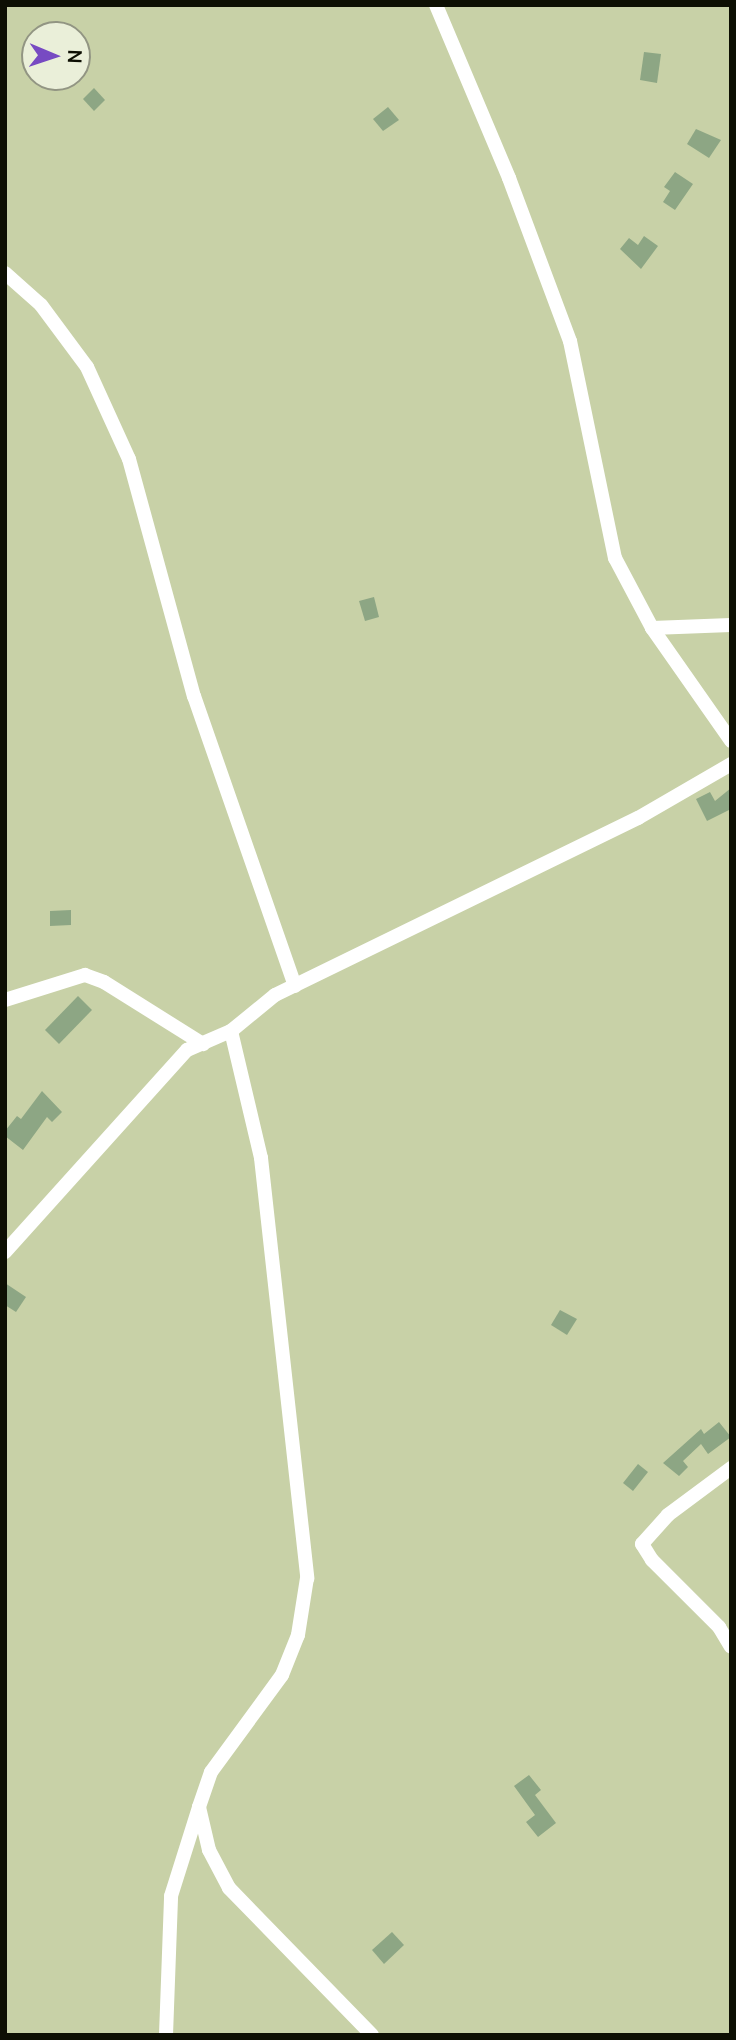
<!DOCTYPE html>
<html>
<head>
<meta charset="utf-8">
<style>
  body { margin:0 }
  #map { position:relative; width:736px; height:2040px; overflow:hidden; background:#c8d1a7; font-family:Manrope,sans-serif }
  div>[style] { position:absolute }
  [style*='--x'] { left:calc(var(--x)*1px); top:calc(var(--y)*1px); width:calc(var(--w)*1px); rotate:calc(var(--a)*1deg) }
  .building>* { inset:0; background:#8da684 }
  .street>* { height:14px; margin:-7px; padding:0 7px; transform-origin:7px; border-radius:7px; background:#fff }
  span { translate:-50% -50%; white-space:nowrap; text-align:center; line-height:1.15; -webkit-text-stroke:7px #eaefd9; paint-order:stroke }
  .frame { position:absolute; inset:0; border:7px solid #0d0f03; pointer-events:none }
  .north { position:absolute; left:21px; top:21px; width:70px; height:70px; box-sizing:border-box; background:#eaefd9; border:2px solid #929583; border-radius:50%; rotate:92deg; font-size:19px; font-weight:700; line-height:28px; text-align:center; color:#0d0f03 }
  .north::after { content:''; display:block; margin:auto; width:24px; height:32px; background:#774ac2; clip-path:polygon(50% 0,100% 100%,50% 72%,0 100%) }
</style>
</head>
<body>
<div id="map">
  <div class="building">
    <div style="clip-path:polygon(644px 52px,661px 54px,657px 83px,640px 80px)"></div>
    <div style="clip-path:polygon(94px 88px,105px 100px,94px 111px,83px 99px)"></div>
    <div style="clip-path:polygon(388px 107px,399px 120px,383px 131px,373px 119px)"></div>
    <div style="clip-path:polygon(696px 129px,721px 140px,709px 158px,687px 144px)"></div>
    <div style="clip-path:polygon(675px 172px,693px 184px,675px 210px,663px 202px,670px 191px,664px 187px)"></div>
    <div style="clip-path:polygon(644px 236px,658px 246px,641px 269px,620px 249px,629px 238px,638px 245px)"></div>
    <div style="clip-path:polygon(374px 597px,379px 617px,365px 621px,359px 601px)"></div>
    <div style="clip-path:polygon(731px 788px,731px 809px,707px 821px,696px 799px,710px 792px,715px 801px)"></div>
    <div style="clip-path:polygon(71px 910px,71px 925px,50px 926px,50px 911px)"></div>
    <div style="clip-path:polygon(78px 996px,92px 1010px,59px 1044px,45px 1030px)"></div>
    <div style="clip-path:polygon(42px 1091px,62px 1112px,52px 1122px,47px 1117px,23px 1150px,5px 1136px,5px 1131px,17px 1116px,21px 1119px)"></div>
    <div style="clip-path:polygon(5px 1283px,26px 1297px,16px 1312px,5px 1305px)"></div>
    <div style="clip-path:polygon(560px 1310px,577px 1319px,567px 1335px,551px 1325px)"></div>
    <div style="clip-path:polygon(719px 1422px,731px 1437px,708px 1454px,701px 1444px,683px 1461px,688px 1467px,679px 1476px,663px 1463px,701px 1429px,704px 1434px)"></div>
    <div style="clip-path:polygon(638px 1464px,648px 1472px,633px 1491px,623px 1483px)"></div>
    <div style="clip-path:polygon(529px 1775px,541px 1790px,535px 1795px,556px 1823px,538px 1837px,526px 1822px,535px 1815px,514px 1786px)"></div>
    <div style="clip-path:polygon(392px 1932px,404px 1945px,384px 1964px,372px 1950px)"></div>
  </div>
  <div class="street">
    <div style="--x:436;--y:5;--w:188;--a:67.1"></div>
    <div style="--x:509;--y:178;--w:174;--a:69.5"></div>
    <div style="--x:570;--y:341;--w:222;--a:78.3"></div>
    <div style="--x:615;--y:558;--w:79;--a:62.1"></div>
    <div style="--x:652;--y:628;--w:138;--a:55"></div>
    <div style="--x:5;--y:273;--w:48;--a:41.6"></div>
    <div style="--x:41;--y:305;--w:77;--a:53.4"></div>
    <div style="--x:87;--y:367;--w:101;--a:65.5"></div>
    <div style="--x:129;--y:459;--w:246;--a:74.7"></div>
    <div style="--x:194;--y:696;--w:307;--a:70.8"></div>
    <div style="--x:652;--y:628;--w:79;--a:-2.2"></div>
    <div style="--x:5;--y:1000;--w:84;--a:-17.4"></div>
    <div style="--x:85;--y:975;--w:20;--a:20"></div>
    <div style="--x:104;--y:982;--w:117;--a:32.1"></div>
    <div style="--x:231;--y:1031;--w:130;--a:76.7"></div>
    <div style="--x:261;--y:1158;--w:423;--a:83.7"></div>
    <div style="--x:307;--y:1578;--w:58;--a:99"></div>
    <div style="--x:298;--y:1635;--w:43;--a:111.8"></div>
    <div style="--x:282;--y:1675;--w:120;--a:126.2"></div>
    <div style="--x:211;--y:1772;--w:37;--a:109"></div>
    <div style="--x:199;--y:1807;--w:44;--a:76.9"></div>
    <div style="--x:209;--y:1850;--w:43;--a:62.2"></div>
    <div style="--x:229;--y:1888;--w:205;--a:45.8"></div>
    <div style="--x:5;--y:1252;--w:272;--a:-48"></div>
    <div style="--x:187;--y:1050;--w:48;--a:-23.4"></div>
    <div style="--x:231;--y:1031;--w:57;--a:-39.3"></div>
    <div style="--x:275;--y:995;--w:404;--a:-26"></div>
    <div style="--x:638;--y:818;--w:108;--a:-30.1"></div>
    <div style="--x:731;--y:1468;--w:79;--a:143.3"></div>
    <div style="--x:668;--y:1515;--w:39;--a:132"></div>
    <div style="--x:642;--y:1544;--w:19;--a:58"></div>
    <div style="--x:652;--y:1560;--w:95;--a:45"></div>
    <div style="--x:719;--y:1627;--w:23;--a:59"></div>
    <div style="--x:166;--y:2035;--w:139;--a:-87.9"></div>
    <div style="--x:171;--y:1896;--w:93;--a:-72.5"></div>
  </div>
  <div class="frame"></div>
  <div class="north">N</div>
</div>
</body>
</html>
